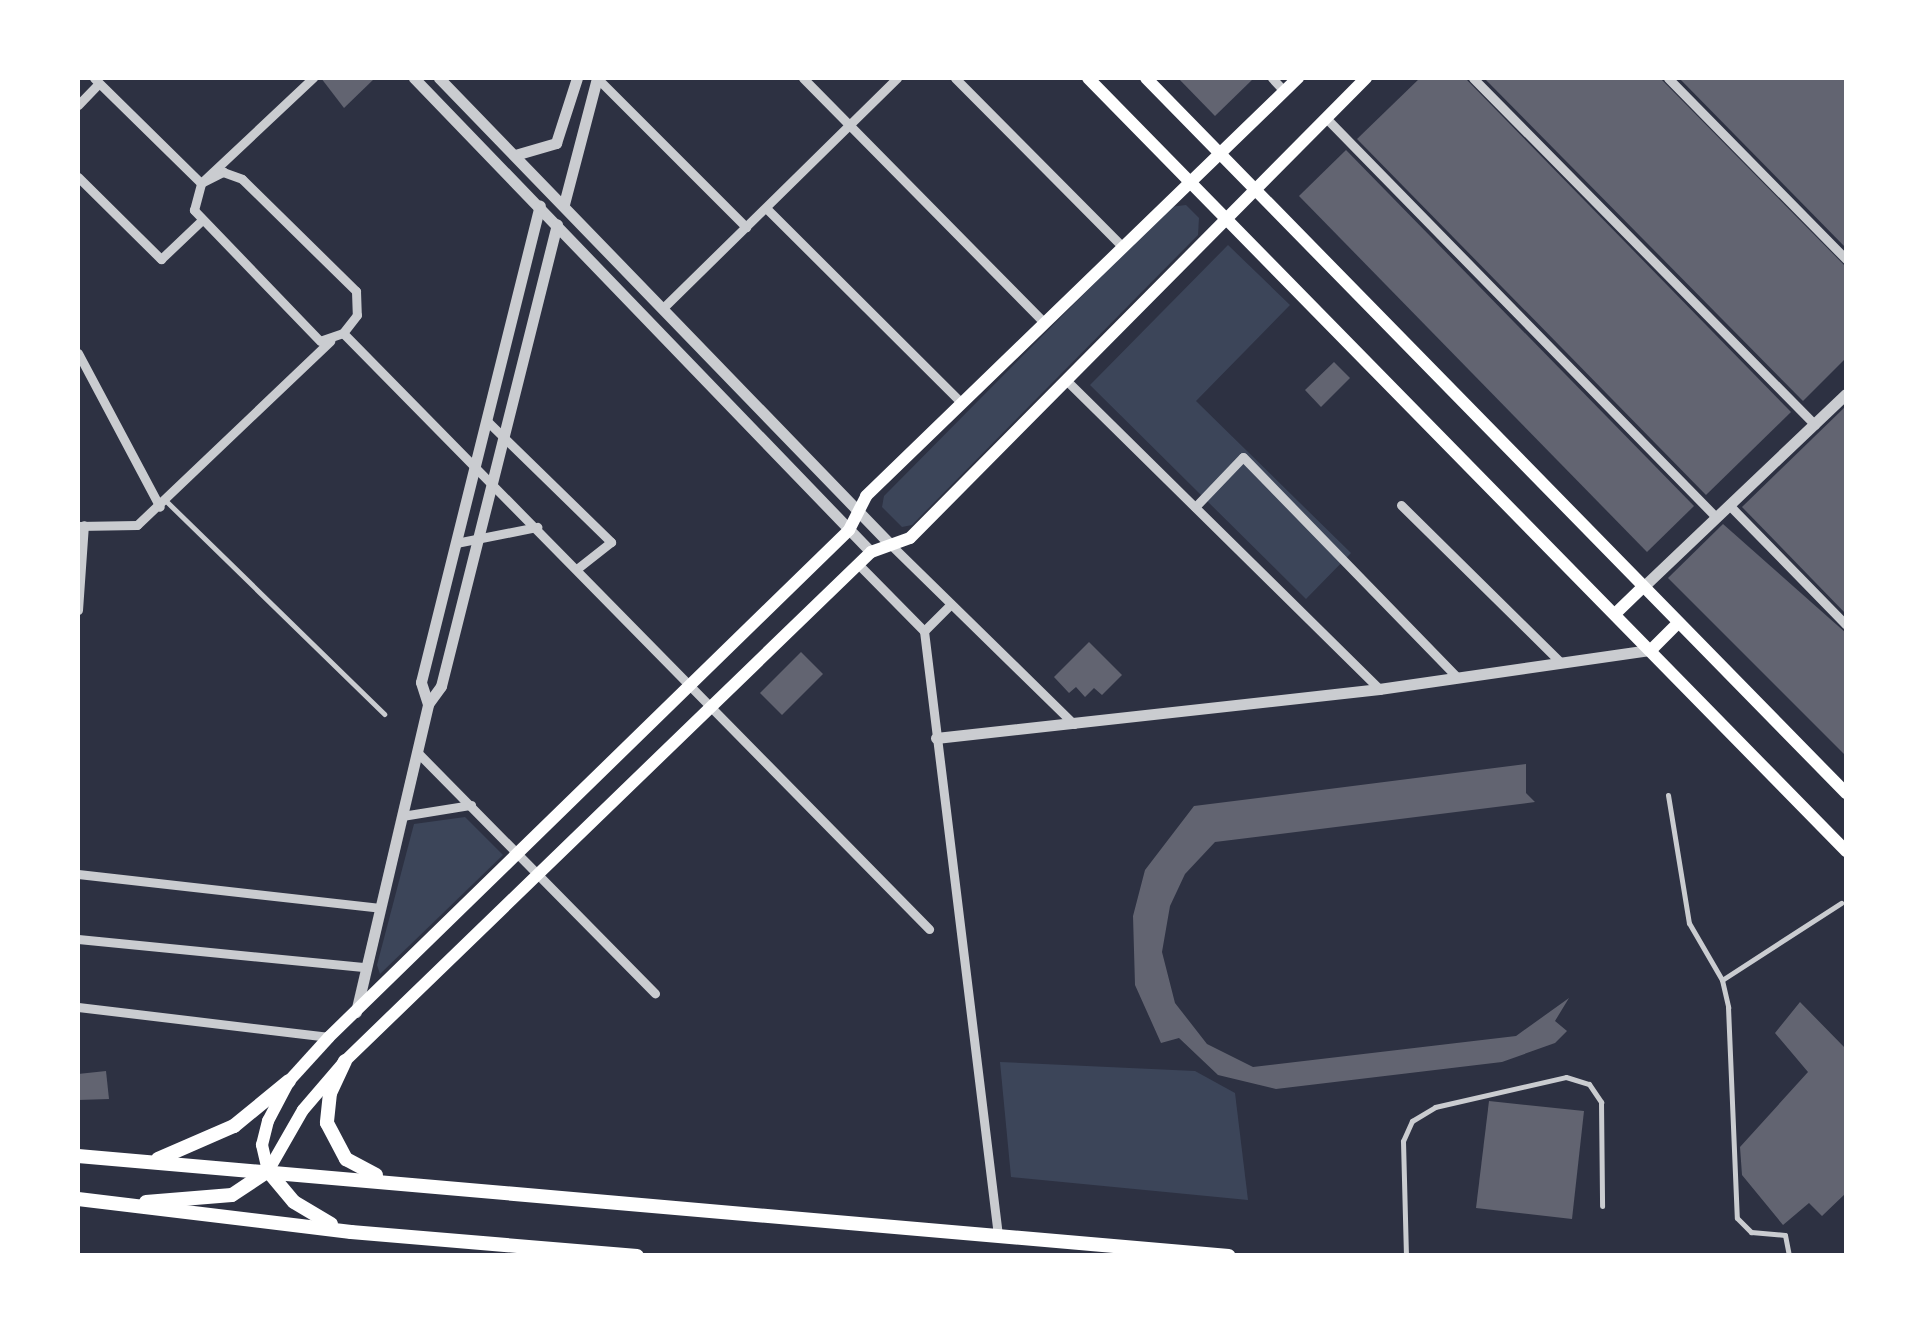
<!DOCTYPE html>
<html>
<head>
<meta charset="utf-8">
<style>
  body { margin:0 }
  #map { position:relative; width:1924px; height:1333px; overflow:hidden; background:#2d3142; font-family:Mulish,sans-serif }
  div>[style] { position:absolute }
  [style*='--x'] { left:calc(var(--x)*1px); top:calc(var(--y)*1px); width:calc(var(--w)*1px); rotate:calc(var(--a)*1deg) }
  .green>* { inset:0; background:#3c4559 }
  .building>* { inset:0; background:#626471 }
  .service>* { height:5px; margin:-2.5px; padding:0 2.5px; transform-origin:2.5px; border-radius:2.5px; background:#caccd0 }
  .minor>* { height:9px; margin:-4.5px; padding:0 4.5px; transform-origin:4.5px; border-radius:4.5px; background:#caccd0 }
  .tertiary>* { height:11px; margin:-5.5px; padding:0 5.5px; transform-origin:5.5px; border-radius:5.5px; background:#caccd0 }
  .secondary>* { height:12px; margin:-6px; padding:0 6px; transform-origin:6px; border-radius:6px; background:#fff }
  .primary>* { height:14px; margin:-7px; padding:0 7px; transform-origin:7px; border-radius:7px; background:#fff }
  span { translate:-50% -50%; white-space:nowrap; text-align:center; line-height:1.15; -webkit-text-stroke:10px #fff; paint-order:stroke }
  .frame { position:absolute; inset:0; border:80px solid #fff; pointer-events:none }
</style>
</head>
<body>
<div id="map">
  <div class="green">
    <div style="clip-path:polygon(1186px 205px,1199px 218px,1198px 235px,912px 525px,902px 527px,882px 507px,884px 496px,1170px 207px)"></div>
    <div style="clip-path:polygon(1228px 245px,1290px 305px,1196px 401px,1351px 553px,1306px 599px,1090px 385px)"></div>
    <div style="clip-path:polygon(465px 817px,503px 855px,380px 974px,377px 965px,414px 824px)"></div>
    <div style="clip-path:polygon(1000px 1062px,1195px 1071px,1235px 1093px,1248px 1200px,1011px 1177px)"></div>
  </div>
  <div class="building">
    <div style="clip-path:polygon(321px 78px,375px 78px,344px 108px)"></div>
    <div style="clip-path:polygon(1178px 78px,1254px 78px,1215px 116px)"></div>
    <div style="clip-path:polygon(1420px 78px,1465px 78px,1791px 412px,1706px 495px,1357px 139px)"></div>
    <div style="clip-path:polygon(1484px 78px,1660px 78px,1846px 267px,1846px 358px,1803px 401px)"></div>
    <div style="clip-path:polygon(1679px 78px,1846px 78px,1846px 248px)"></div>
    <div style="clip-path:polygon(1346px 150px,1694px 506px,1647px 552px,1299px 196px)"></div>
    <div style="clip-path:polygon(1334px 362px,1350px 378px,1321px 407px,1305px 390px)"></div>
    <div style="clip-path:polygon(1846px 406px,1846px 614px,1742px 507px)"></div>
    <div style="clip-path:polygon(1723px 524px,1846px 633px,1846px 756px,1668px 578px)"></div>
    <div style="clip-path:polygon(1089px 642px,1122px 675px,1102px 695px,1094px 688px,1085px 697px,1076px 687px,1069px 693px,1054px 677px)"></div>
    <div style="clip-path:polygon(801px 652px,823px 674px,782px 715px,760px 693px)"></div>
    <div style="clip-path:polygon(1526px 764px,1526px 793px,1535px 802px,1215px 842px,1185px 874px,1170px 906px,1162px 952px,1175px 1003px,1207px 1044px,1253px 1067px,1516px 1036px,1569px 998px,1555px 1021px,1567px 1031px,1555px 1043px,1502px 1062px,1276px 1089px,1218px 1075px,1179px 1038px,1161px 1043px,1135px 985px,1133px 916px,1145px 870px,1194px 806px)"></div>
    <div style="clip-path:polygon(1800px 1002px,1846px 1049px,1846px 1193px,1822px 1216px,1809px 1203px,1783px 1225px,1742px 1175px,1740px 1147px,1808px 1072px,1775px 1033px)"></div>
    <div style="clip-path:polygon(106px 1071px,109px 1099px,78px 1100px,78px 1074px)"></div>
    <div style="clip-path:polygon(1489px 1101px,1584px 1111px,1572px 1219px,1476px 1208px)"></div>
  </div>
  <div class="service">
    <div style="--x:166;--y:501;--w:305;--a:44.3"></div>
    <div style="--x:1668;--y:795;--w:130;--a:80.7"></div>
    <div style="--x:1689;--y:923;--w:66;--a:59.9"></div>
    <div style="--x:1722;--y:980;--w:28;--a:77"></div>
    <div style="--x:1728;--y:1007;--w:211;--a:87.6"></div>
    <div style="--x:1737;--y:1218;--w:20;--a:45"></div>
    <div style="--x:1751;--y:1232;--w:34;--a:5"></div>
    <div style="--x:1785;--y:1235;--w:21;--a:79"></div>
    <div style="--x:1722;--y:980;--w:142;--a:-32.9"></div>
    <div style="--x:1406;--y:1256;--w:115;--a:-91.5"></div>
    <div style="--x:1403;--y:1141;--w:22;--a:-66"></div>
    <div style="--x:1412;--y:1121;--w:27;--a:-31"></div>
    <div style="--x:1435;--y:1107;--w:134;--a:-12.9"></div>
    <div style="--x:1566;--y:1077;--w:24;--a:17"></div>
    <div style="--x:1589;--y:1084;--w:22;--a:56"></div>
    <div style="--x:1601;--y:1102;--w:104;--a:89.4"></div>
  </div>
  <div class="minor">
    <div style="--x:94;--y:78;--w:150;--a:44.5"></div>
    <div style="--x:597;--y:78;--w:211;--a:45"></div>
    <div style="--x:803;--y:78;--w:342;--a:45.4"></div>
    <div style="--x:955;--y:78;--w:235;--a:45.2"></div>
    <div style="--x:1272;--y:78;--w:18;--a:47"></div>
    <div style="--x:1473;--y:78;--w:487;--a:45.4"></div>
    <div style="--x:1668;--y:78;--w:254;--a:45.5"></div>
    <div style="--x:78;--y:105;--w:30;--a:-46"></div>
    <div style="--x:1326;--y:118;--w:557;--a:45.66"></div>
    <div style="--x:78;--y:177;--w:117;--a:44.7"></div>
    <div style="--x:161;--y:259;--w:54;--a:-43.5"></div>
    <div style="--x:201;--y:183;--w:25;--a:-27"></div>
    <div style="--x:223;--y:172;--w:20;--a:20"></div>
    <div style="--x:242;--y:179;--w:160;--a:44.5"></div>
    <div style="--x:356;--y:291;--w:24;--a:88"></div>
    <div style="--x:357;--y:315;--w:23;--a:128"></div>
    <div style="--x:343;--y:333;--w:24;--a:161"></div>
    <div style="--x:320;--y:341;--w:182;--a:-133.9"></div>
    <div style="--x:194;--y:210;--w:28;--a:-75"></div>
    <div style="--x:201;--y:183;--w:154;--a:-43.2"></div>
    <div style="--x:766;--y:208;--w:275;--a:44.9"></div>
    <div style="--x:664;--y:307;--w:327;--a:-44.5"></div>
    <div style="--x:343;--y:333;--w:836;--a:45.48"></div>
    <div style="--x:78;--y:353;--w:174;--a:62"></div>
    <div style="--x:1067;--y:381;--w:438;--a:44.6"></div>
    <div style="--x:486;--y:420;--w:175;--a:44.3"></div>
    <div style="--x:611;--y:542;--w:42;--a:141.8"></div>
    <div style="--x:1401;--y:505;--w:225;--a:44.6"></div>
    <div style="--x:1195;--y:507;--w:69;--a:-46.2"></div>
    <div style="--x:1243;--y:457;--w:308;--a:45.8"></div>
    <div style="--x:1732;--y:508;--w:163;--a:45.7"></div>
    <div style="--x:78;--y:526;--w:59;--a:-1"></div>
    <div style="--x:137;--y:525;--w:267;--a:-43.6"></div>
    <div style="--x:456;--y:543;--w:83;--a:-11.2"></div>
    <div style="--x:891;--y:545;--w:256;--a:44.4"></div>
    <div style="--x:859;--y:565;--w:93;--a:45.4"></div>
    <div style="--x:924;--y:631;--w:609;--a:83.02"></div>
    <div style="--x:78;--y:610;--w:85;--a:-86"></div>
    <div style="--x:924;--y:631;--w:38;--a:-45"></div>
    <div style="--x:417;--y:752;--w:339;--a:45.4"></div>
    <div style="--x:402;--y:816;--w:70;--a:-9.1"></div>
    <div style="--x:78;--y:874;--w:304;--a:6.4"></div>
    <div style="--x:78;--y:939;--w:289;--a:5.6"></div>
    <div style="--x:78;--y:1007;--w:253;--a:6.8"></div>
  </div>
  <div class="tertiary">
    <div style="--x:414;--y:78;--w:658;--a:46.05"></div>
    <div style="--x:439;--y:78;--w:650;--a:45.94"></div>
    <div style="--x:515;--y:155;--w:43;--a:-16.3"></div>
    <div style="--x:556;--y:143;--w:68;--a:-72.1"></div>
    <div style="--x:564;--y:204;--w:130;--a:-75.3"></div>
    <div style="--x:1643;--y:587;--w:280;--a:-43.6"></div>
    <div style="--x:428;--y:704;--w:23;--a:-108"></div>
    <div style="--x:421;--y:682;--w:491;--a:-76"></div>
    <div style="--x:936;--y:738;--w:446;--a:-6.3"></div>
    <div style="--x:1379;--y:689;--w:275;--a:-8.2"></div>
    <div style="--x:356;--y:1012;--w:316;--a:-76.8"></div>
    <div style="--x:428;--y:704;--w:22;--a:-54"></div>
    <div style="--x:441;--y:686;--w:476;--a:-75.9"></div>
  </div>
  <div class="secondary">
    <div style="--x:1088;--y:78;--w:1083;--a:45.56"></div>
    <div style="--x:1146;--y:78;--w:1001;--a:45.61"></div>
    <div style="--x:1616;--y:613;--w:37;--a:-44"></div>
    <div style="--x:1651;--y:650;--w:38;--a:-45"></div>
    <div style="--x:268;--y:1171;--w:70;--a:-60.2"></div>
    <div style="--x:303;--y:1110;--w:65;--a:-49.4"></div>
    <div style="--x:345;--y:1061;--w:732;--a:-44.06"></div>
    <div style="--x:871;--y:552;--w:41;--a:-19.7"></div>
    <div style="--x:910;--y:538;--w:648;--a:-45.25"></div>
    <div style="--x:268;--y:1171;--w:27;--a:-103"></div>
    <div style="--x:262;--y:1145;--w:25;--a:-76"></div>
    <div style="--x:268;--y:1121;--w:45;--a:-62.3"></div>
    <div style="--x:289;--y:1081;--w:59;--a:-47.7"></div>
    <div style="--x:329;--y:1037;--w:726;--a:-44.27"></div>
    <div style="--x:849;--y:530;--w:38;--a:-63"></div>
    <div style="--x:866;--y:496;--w:601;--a:-44.06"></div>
  </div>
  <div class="primary">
    <div style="--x:345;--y:1061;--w:35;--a:115"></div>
    <div style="--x:330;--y:1093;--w:30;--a:96"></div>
    <div style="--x:327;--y:1123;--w:41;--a:62.2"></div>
    <div style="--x:346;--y:1159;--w:34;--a:28"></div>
    <div style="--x:78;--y:1156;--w:1155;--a:4.97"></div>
    <div style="--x:158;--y:1159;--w:83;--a:-23.5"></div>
    <div style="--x:234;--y:1126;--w:71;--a:-39.3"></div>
    <div style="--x:268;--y:1171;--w:40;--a:50"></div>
    <div style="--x:294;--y:1202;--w:43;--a:30.7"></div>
    <div style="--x:78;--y:1199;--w:275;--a:6.9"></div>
    <div style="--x:351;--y:1232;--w:287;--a:4.8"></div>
    <div style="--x:146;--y:1202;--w:86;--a:-4.7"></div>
    <div style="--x:232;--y:1195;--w:43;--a:-33.7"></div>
  </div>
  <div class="frame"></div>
</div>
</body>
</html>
